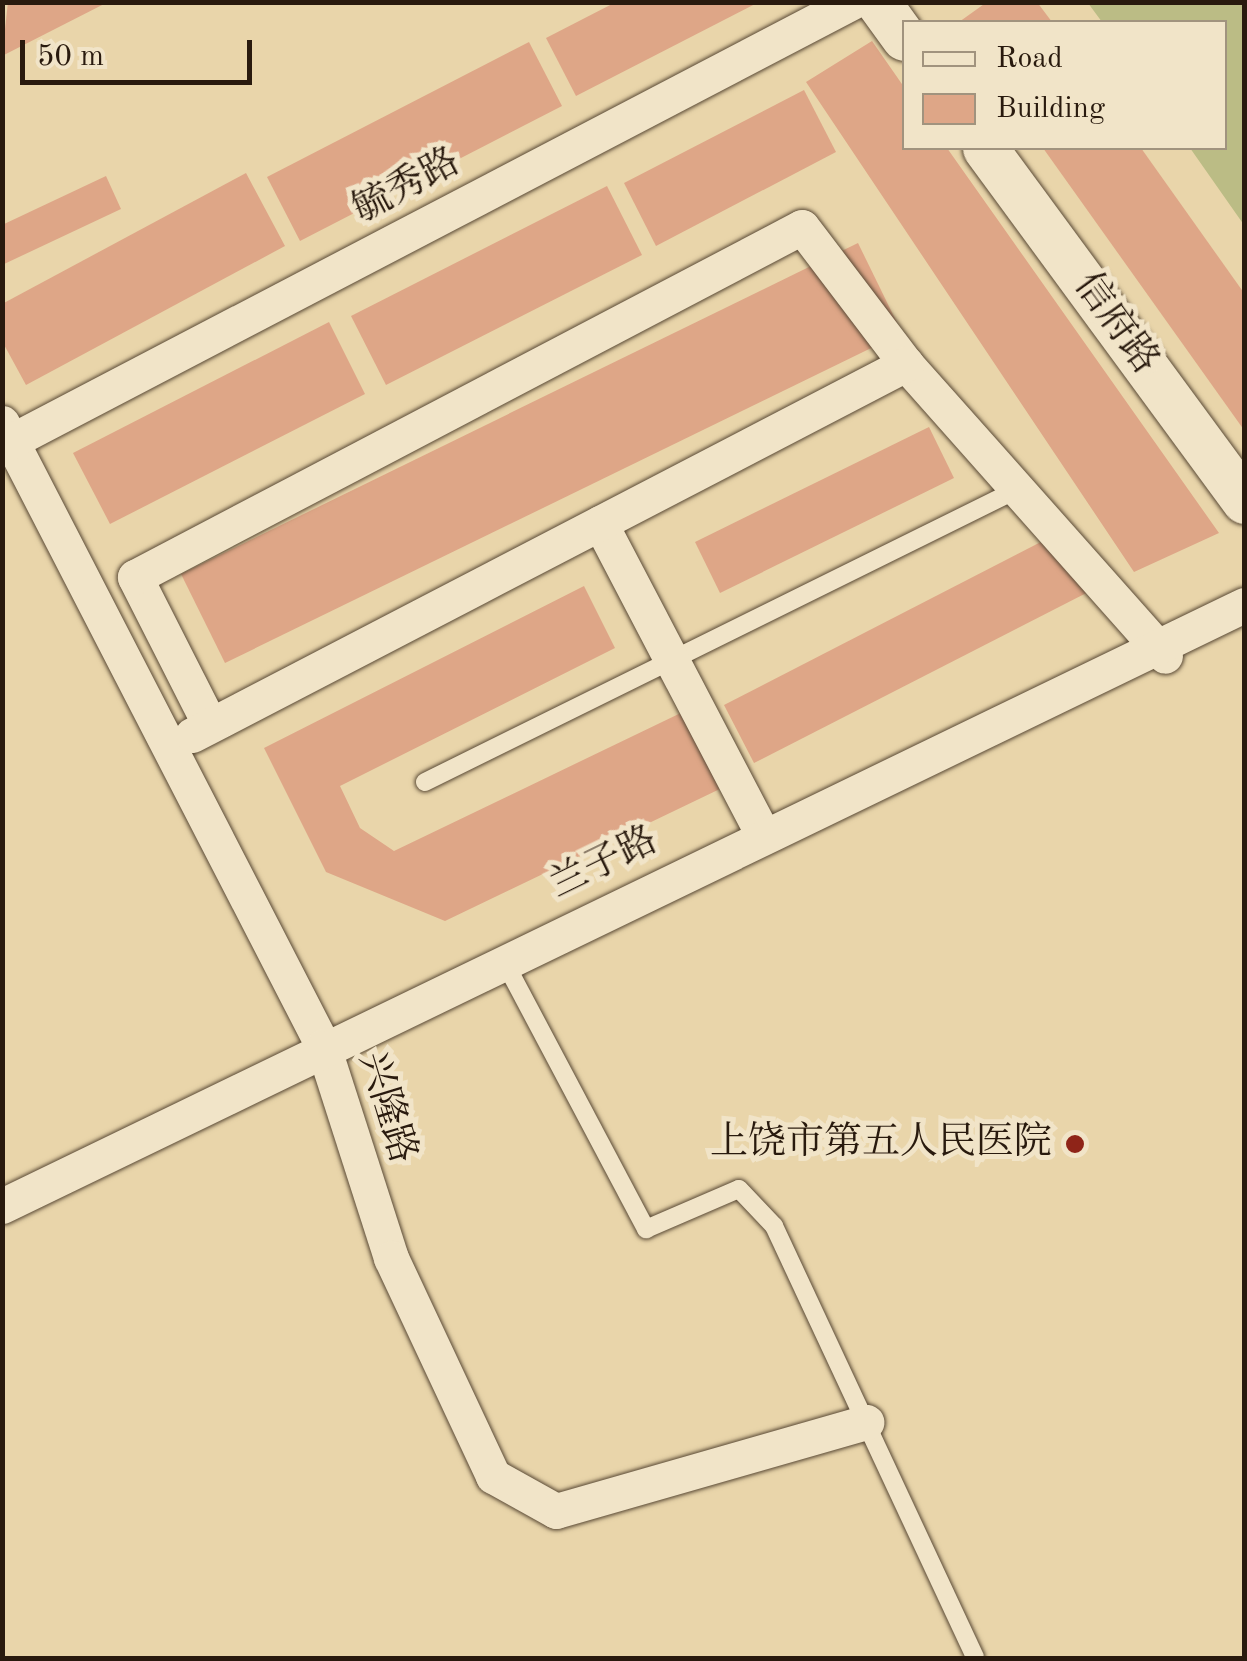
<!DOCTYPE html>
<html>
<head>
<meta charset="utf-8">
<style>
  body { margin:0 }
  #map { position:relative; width:1247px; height:1661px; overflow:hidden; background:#e9d5aa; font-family:"Old Standard TT","Noto Serif SC",serif }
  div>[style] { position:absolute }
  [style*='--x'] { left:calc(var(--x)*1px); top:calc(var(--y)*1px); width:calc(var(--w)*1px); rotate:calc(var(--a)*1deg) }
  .green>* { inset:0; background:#bbbc85 }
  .building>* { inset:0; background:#dea687 }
  .roads { filter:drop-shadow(0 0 2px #594935) drop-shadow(0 0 2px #594935) }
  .service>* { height:18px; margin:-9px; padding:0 9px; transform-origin:9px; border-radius:9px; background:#f1e4c8 }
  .minor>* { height:35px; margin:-17.5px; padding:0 17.5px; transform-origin:17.5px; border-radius:17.5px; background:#f1e4c8 }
  .tertiary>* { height:45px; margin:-22.5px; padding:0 22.5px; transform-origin:22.5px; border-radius:22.5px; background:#f1e4c8 }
  .dots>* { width:28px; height:28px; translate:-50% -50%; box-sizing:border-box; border:5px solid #f1e4c8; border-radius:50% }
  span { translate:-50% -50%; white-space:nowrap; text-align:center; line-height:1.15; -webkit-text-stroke:10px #f1e4c8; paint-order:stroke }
  .street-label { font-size:38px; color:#291a0e }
  .poi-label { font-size:38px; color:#291a0e }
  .right { translate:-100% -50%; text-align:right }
  .frame { position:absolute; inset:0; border:5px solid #291a0e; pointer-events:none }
  .legend { position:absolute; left:902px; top:20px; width:325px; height:130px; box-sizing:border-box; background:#f1e4c8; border:2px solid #a1937e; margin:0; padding:12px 18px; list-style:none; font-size:30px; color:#291a0e }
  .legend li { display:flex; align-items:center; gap:20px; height:50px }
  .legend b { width:50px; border:2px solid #a1937e }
  .scale { position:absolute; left:20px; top:40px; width:232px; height:45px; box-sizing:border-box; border:5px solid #291a0e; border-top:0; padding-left:12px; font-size:30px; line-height:35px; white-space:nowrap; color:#291a0e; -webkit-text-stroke:8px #f1e4c8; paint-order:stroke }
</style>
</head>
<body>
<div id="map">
  <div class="green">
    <div style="clip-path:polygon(1088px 3px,1244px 3px,1244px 225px,1190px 148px,1224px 148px,1224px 22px,1102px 22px)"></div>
  </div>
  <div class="building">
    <div style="clip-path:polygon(8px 2px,108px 2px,2px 56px)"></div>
    <div style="clip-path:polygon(616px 2px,759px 2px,576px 96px,546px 38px)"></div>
    <div style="clip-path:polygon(987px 2px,1037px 2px,1052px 22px,959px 22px)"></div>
    <div style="clip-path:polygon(872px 41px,904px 87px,904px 148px,947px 148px,1219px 533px,1134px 572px,806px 82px)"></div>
    <div style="clip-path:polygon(529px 42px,562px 106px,300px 241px,267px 177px)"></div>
    <div style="clip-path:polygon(804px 90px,836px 152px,656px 246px,624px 183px)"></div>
    <div style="clip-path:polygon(1043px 148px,1141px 148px,1244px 293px,1244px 430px)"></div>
    <div style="clip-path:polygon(246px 173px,285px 246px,26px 385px,2px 341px,2px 304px)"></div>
    <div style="clip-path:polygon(106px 176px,121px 209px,2px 265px,2px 225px)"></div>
    <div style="clip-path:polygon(607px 186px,642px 255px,386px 385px,351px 316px)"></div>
    <div style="clip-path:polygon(858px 243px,902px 333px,225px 663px,181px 574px)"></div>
    <div style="clip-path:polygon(329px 322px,365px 394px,110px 524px,73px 453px)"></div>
    <div style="clip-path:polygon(929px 427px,954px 478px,720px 593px,695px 542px)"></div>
    <div style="clip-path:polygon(1072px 526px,1102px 585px,754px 763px,724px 705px)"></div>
    <div style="clip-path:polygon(584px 586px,615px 648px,340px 786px,360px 828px,394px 851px,687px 710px,724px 787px,445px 921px,326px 872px,264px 748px)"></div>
  </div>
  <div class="roads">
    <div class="service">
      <div style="--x:425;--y:782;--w:657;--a:-26.29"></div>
      <div style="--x:503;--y:959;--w:306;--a:62.1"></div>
      <div style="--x:646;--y:1229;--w:101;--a:-23.3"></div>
      <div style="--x:739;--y:1189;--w:51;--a:46.6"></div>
      <div style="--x:774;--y:1226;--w:476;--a:65"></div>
    </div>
    <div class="minor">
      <div style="--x:2;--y:423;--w:701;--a:62.74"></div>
      <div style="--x:323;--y:1046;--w:223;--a:72.2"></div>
      <div style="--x:391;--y:1258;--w:241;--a:64.9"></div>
      <div style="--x:493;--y:1476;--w:72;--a:29.1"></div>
      <div style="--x:556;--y:1511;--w:323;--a:-16"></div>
      <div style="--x:2;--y:446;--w:959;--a:-27.58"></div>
      <div style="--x:600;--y:523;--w:352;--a:62.4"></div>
      <div style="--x:210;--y:725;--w:166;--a:-116.9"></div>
      <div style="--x:135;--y:577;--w:753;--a:-27.69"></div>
      <div style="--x:802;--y:227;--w:172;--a:52.8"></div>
      <div style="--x:906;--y:364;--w:390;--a:48.4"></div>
      <div style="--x:192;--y:735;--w:805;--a:-27.46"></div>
      <div style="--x:2;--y:1206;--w:1380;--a:-25.82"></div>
    </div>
    <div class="tertiary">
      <div style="--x:878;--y:2;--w:44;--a:54.2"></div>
      <div style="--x:985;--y:148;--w:438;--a:53.7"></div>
    </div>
  </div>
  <div class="dots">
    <div style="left:1075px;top:1144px;background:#8f2418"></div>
  </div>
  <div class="street-label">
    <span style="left:407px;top:187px;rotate:-28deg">毓秀路</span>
    <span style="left:1115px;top:324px;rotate:54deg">信府路</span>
    <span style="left:604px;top:864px;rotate:-26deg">兰子路</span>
    <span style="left:386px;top:1108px;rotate:73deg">兴隆路</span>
  </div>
  <div class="poi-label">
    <span class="right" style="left:1052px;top:1144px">上饶市第五人民医院</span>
  </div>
  <div class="frame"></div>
  <ul class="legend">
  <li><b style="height:12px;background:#f1e4c8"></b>Road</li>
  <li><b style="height:28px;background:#dea687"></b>Building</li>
  </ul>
  <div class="scale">50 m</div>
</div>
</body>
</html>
